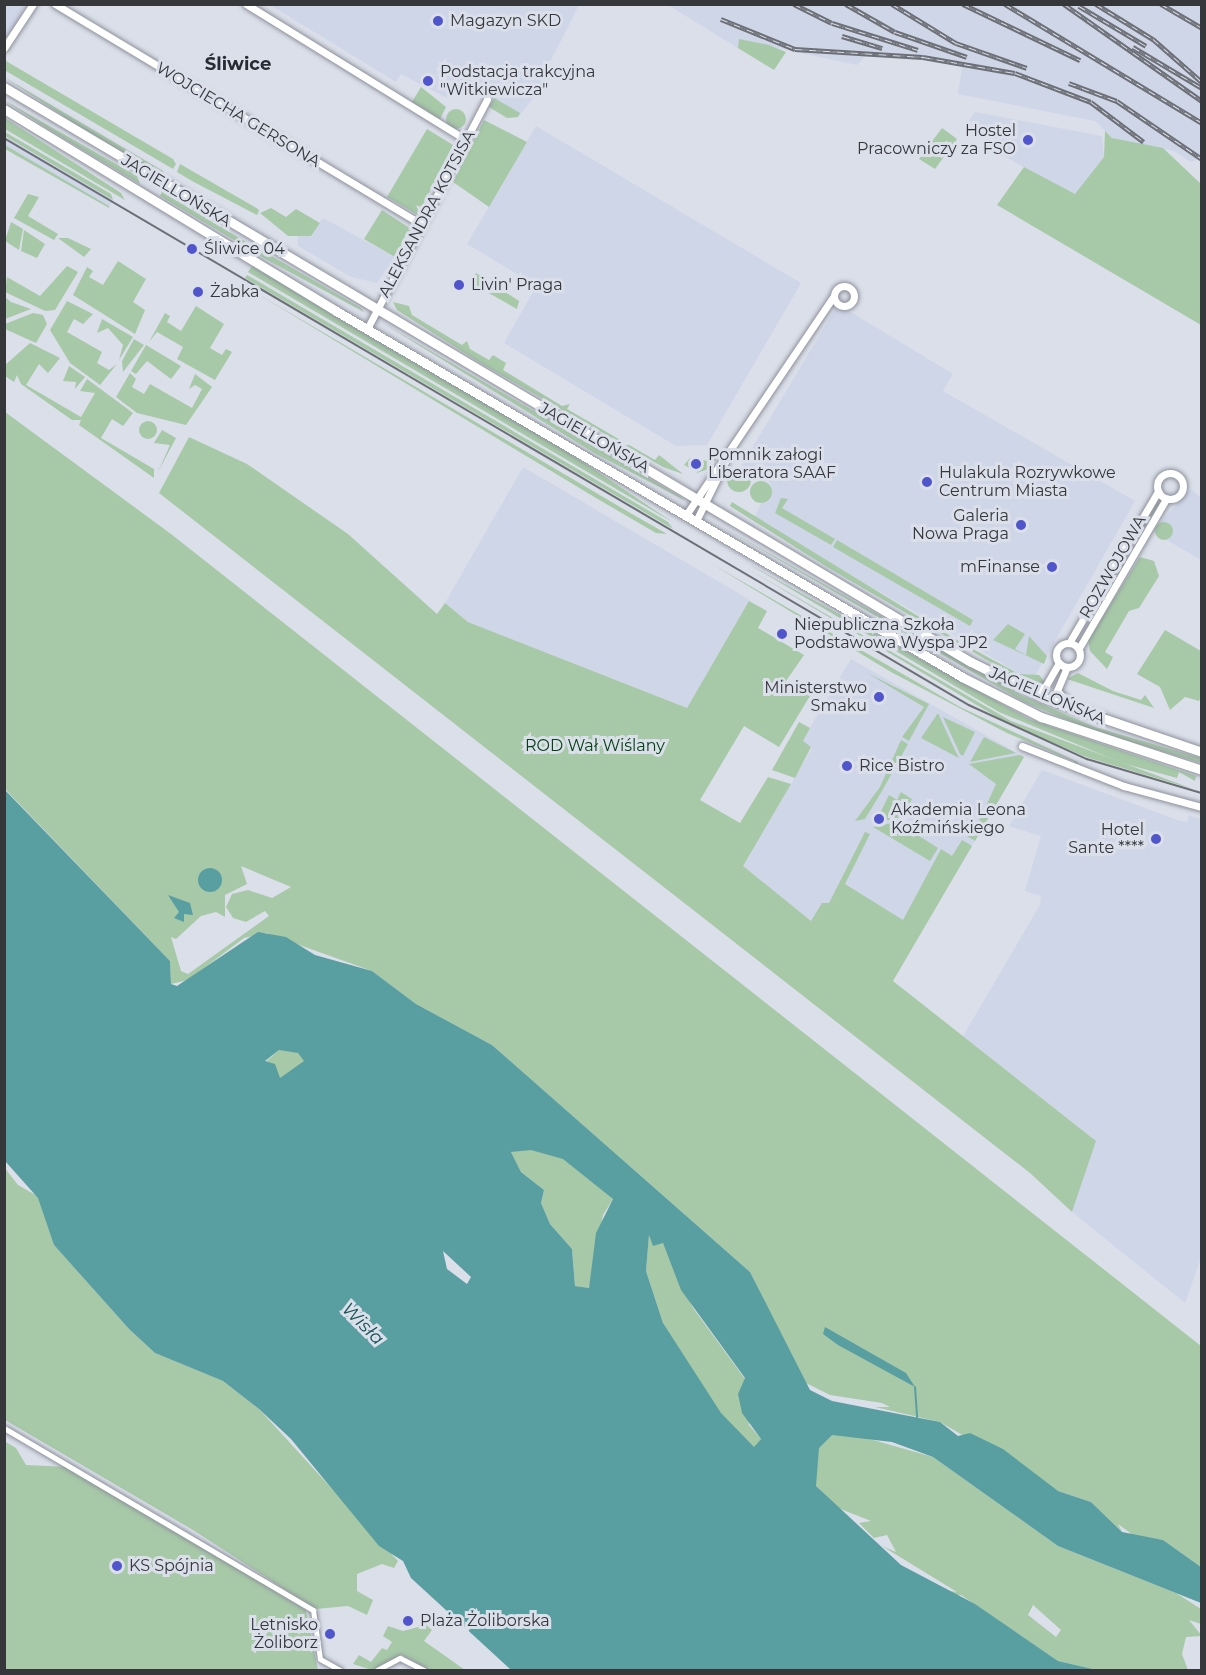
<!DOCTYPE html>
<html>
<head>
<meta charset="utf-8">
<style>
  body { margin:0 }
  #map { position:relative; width:1206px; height:1675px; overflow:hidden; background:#dbdfea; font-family:Montserrat,sans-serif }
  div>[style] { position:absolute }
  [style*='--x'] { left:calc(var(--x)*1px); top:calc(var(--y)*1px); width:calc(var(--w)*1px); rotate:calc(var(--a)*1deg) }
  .built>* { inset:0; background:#cfd6e8 }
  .green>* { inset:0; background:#a7c9a8 }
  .round { border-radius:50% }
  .water>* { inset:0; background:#599fa2 }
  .stream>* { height:2px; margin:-1px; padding:0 1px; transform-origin:1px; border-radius:1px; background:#599fa2 }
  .roads { filter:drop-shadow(0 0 2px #8d919b) drop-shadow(0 0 2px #8d919b) }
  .pedestrian>* { height:5px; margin:-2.5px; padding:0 2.5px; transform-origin:2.5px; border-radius:2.5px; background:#fff }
  .minor>* { height:7px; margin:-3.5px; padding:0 3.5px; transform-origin:3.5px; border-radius:3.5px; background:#fff }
  .minor>.ring { margin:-3.5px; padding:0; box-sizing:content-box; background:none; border:7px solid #fff; border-radius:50% }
  .secondary>* { height:9px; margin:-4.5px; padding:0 4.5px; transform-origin:4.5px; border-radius:4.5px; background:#fff }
  .tram>* { height:1.5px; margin:-0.75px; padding:0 0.75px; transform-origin:0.75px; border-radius:0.75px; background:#6c6f75 }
  .rail>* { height:4.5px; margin-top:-2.25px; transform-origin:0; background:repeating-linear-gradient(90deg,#dbdfea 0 7px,#6c6f75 0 14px); box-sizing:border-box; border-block:2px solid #6c6f75 }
  .dots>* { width:16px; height:16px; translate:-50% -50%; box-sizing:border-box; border:3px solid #dbdfea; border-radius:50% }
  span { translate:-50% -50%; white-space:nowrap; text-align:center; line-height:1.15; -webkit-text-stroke:6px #dbdfea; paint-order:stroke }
  .poi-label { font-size:16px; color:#35373b }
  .left { translate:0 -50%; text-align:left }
  .right { translate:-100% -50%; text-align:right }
  .street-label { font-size:16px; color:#35373b }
  .park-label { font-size:16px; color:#034412 }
  .neighbourhood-label { font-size:18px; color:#282b33; font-weight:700 }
  .water-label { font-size:18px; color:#135254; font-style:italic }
  .frame { position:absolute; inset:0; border:6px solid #35373b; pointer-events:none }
</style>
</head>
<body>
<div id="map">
  <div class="built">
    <div style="clip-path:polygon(5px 5px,26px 5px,5px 42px)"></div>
    <div style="clip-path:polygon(270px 5px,579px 5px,547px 68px,549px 79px,518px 117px,458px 82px,447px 98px,401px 74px,396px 82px)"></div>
    <div style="clip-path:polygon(668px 5px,1201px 5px,1201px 158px,1191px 162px,1174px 151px,1112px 138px,1095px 121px,958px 94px,962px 67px,918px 58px,864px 57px,857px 65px,740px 40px,738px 48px)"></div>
    <div style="clip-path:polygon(975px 112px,1102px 136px,1104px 157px,1075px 195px,989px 148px,992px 137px,966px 125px)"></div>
    <div style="clip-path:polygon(536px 126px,801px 283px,707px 445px,676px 446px,504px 343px,533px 292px,532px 283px,467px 244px)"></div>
    <div style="clip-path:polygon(5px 136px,113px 200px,109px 206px,5px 145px)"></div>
    <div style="clip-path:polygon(323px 218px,395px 257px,377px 283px,351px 277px,298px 246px,298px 236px,311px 235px)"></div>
    <div style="clip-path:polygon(835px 309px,849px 311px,953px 374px,943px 391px,1135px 501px,1032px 681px,754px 518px,771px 484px,742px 465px)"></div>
    <div style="clip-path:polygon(523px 467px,750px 600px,687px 708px,468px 622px,445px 603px)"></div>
    <div style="clip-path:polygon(1191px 489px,1201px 498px,1201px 560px,1152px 531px)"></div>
    <div style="clip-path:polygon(851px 659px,1024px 757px,890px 985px,743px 866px,812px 748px,802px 741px)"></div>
    <div style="clip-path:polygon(1042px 770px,1180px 821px,1187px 822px,1189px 815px,1201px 819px,1202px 1255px,1185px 1303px,1072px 1212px,1096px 1141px,963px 1036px,1040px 905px,1041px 896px,1025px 891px,1041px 836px,1009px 826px)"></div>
  </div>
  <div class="green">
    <div style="clip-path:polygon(739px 39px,769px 45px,786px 52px,774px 70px,738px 48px)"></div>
    <div style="clip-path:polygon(6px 61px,173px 159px,176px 164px,173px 169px,6px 71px)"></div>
    <div style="clip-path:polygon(4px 77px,163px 171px,162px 175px,80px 127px)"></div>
    <div style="clip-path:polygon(421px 87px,446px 107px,440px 119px,412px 102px)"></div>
    <div style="clip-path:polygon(494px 98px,520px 113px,518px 117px,507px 118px,489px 107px)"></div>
    <div style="clip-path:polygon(4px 100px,137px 176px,140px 184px,48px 129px)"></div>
    <div class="round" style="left:446px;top:109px;width:20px;height:20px"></div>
    <div style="clip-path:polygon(5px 118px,121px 193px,125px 200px,5px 129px)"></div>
    <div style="clip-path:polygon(484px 120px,527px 142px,489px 207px,453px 182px)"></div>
    <div style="clip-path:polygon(942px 128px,957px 139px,935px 169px,919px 159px)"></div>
    <div style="clip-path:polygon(427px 129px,453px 145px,418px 215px,387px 197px)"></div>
    <div style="clip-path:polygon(1105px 131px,1112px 138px,1163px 148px,1201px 184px,1201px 325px,997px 205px,1024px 167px,1075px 194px,1104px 157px)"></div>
    <div style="clip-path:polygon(5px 132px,111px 194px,113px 200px,5px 136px)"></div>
    <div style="clip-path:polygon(5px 145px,109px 206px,109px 208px,5px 149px)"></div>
    <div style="clip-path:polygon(180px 164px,258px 209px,259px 211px,257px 215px,192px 181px,177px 172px)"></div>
    <div style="clip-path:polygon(162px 192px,253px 246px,251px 250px,160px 196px)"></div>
    <div style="clip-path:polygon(28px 194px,39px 197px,28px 216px,58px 234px,54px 240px,14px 218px)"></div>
    <div style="clip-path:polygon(271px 208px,286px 217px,296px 209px,320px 223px,311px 236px,288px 236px,260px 213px)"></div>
    <div style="clip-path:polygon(382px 210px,411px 229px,395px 257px,364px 239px)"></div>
    <div style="clip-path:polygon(11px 222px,23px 229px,19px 250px,5px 241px)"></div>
    <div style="clip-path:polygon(24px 230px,45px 244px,37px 258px,21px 251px)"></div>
    <div style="clip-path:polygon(58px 238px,68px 238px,91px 249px,84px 257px)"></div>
    <div style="clip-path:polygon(261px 250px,361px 308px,364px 312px,258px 255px)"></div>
    <div style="clip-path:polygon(118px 261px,146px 279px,133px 302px,145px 310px,135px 334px,73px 295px,87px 267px,93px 271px,89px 277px,103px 285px)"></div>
    <div style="clip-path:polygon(67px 266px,78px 272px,55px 310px,45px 311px,5px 292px,7px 277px,40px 296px)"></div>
    <div style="clip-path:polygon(252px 266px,565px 450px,674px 523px,248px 272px)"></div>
    <div style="clip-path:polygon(476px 273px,519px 301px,517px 309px,471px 283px)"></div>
    <div style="clip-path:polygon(247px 275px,668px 522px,673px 529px,245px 278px)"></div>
    <div style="clip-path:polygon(241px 284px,632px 514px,667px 534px,656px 533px,596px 498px)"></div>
    <div style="clip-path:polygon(5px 297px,11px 302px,31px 309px,5px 319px)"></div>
    <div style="clip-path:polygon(67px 301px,93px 314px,83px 324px,74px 319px,67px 332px,102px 352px,97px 363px,109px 370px,117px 364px,100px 385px,70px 363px,50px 330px)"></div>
    <div style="clip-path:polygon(393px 302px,409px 306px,412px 315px,462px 345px,467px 341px,470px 349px,489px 360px,493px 355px,506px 363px,503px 370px,562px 406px,570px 404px,567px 409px,655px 460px,659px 455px,683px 474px,663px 467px,482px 364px,397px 310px)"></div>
    <div style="clip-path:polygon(196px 306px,224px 324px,210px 348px,222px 355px,226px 349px,232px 352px,215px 380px,177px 359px,183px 347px,157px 332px,149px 342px,165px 313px,170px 316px,167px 322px,181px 331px)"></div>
    <div style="clip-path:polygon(33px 313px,43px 315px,47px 324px,36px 343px,5px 329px,5px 324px)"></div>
    <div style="clip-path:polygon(102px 319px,133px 337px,119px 360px,123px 345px,108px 328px,97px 333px)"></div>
    <div style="clip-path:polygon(381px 322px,681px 497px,684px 500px,596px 454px)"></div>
    <div style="clip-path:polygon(134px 339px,144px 345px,123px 372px,122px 361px)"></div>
    <div style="clip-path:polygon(30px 343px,60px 358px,48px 373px,39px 364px,26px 385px,81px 417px,95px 393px,80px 391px,87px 379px,133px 413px,123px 426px,112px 419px,101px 438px,154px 469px,154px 478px,79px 425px,81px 420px,72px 420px,21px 384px,17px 375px,14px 382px,5px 376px,5px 365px)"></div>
    <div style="clip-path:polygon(146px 345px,181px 366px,171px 379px,147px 361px,136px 374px,131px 371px)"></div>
    <div style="clip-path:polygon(69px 366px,85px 377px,75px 389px,76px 382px,63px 381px)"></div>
    <div style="clip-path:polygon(130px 373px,136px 379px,132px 387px,144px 394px,150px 384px,192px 408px,202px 389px,195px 385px,189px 389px,195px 374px,212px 387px,186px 425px,137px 413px,116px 397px)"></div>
    <div style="clip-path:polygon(evenodd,5px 412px,171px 534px,1201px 1346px,1201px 1567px,1163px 1540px,1133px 1535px,1118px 1524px,1122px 1532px,1091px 1502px,1058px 1491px,940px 1422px,875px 1407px,890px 1407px,882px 1403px,830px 1395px,804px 1382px,750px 1272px,492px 1045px,416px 1004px,372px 971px,266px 933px,244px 938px,188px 980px,171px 984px,170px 961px,5px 789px,5px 412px,241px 866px,291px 887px,272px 898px,248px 890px,232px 894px,226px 907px,233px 918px,246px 922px,265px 911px,269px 916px,188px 974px,181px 971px,171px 937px,176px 939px,201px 916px,216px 912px,225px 917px,225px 895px,247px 884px,241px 866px)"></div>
    <div class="round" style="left:139px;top:421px;width:18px;height:18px"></div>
    <div style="clip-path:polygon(162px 430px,176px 438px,158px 472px,170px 445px,154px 443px)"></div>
    <div style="clip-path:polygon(189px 437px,247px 464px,348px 534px,437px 614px,445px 603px,468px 622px,687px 708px,749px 601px,767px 611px,758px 628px,804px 655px,786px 681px,810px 696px,779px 747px,744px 726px,700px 800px,740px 823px,768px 777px,791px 784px,743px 866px,811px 921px,822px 903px,829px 903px,865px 832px,870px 834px,845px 884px,903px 920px,941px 849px,952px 856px,962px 840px,972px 846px,893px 981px,1096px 1141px,1072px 1212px,1030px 1173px,159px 493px)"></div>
    <div style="clip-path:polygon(714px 453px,719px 456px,708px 469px,697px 473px,695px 462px,690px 468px,684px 465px,690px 458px,708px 461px)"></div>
    <div class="round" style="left:727px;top:468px;width:24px;height:24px"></div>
    <div class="round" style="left:750px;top:481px;width:22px;height:22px"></div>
    <div style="clip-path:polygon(781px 498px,788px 499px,782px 508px,835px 539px,831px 545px,775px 513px)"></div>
    <div style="clip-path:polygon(732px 502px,962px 643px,1019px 674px,1039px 675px,1045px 682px,1033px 686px,997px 666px,827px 567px,730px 506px)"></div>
    <div style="clip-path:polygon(1157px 502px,1159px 504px,1080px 632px)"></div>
    <div class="round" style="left:1155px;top:522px;width:18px;height:18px"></div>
    <div style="clip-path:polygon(719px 525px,1023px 696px,1095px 727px,1201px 758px,1201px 763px,1092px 730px,1024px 702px)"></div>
    <div style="clip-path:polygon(837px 540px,973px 620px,970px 626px,833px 547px)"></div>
    <div style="clip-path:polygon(1140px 557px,1154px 561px,1159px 576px,1139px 608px,1129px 611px,1105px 652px,1113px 657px,1107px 669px,1090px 651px,1088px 640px)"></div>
    <div style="clip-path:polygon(745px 562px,1029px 719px,1196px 776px,1195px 781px,1179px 772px,1177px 778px,1122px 763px,999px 712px)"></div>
    <div style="clip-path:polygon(710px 563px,960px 707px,1078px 762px,1077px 766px,1073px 761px,1007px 733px,891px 672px)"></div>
    <div style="clip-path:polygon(743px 566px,1011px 721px,1193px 789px,1086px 757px,1007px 723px)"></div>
    <div style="clip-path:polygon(1008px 624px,1025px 634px,1015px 649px,1026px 655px,1029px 636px,1047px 656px,1044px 664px,993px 640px)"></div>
    <div style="clip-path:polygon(1165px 630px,1201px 651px,1201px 696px,1199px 701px,1185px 697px,1170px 710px,1160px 687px,1137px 674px)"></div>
    <div style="clip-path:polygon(867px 673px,929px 704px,909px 741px,902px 737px,924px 707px)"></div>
    <div style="clip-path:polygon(1078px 673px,1113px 691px,1141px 700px,1145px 695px,1154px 708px,1067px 679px)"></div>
    <div style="clip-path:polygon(938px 713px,954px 748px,959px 758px,921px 738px)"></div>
    <div style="clip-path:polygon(943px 717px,975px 732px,963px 756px,960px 754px)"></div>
    <div style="clip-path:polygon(799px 722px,810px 728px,803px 741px,811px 747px,795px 778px,772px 770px)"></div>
    <div style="clip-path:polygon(984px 737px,1016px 753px,970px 762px)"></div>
    <div style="clip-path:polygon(901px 740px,908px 744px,882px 791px,865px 819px,855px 821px,880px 787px)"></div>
    <div style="clip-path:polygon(1020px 755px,1024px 757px,975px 841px,965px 835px,975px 830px,996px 784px,969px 764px)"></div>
    <div style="clip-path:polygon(901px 792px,912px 799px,901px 817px,875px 823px,889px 795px,897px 800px)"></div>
    <div style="clip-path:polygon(897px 822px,938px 848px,930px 861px,873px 827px)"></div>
    <div style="clip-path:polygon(279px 1050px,304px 1051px,324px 1067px,272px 1083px,261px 1066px)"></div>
    <div style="clip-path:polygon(554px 1141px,613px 1199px,603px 1215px,589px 1288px,575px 1286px,572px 1249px,550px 1224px,541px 1203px,544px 1190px,521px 1172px,511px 1152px)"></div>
    <div style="clip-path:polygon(4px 1167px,18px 1185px,46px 1201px,54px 1245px,129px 1329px,155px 1353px,223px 1381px,259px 1409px,398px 1561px,394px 1568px,382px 1564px,357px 1574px,357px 1591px,373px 1600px,367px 1615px,348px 1606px,315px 1609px,193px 1530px,5px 1420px)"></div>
    <div style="clip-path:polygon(649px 1234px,663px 1243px,693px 1308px,745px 1379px,749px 1425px,761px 1439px,754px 1448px,711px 1418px,663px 1323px,646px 1271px)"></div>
    <div style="clip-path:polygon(evenodd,815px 1434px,859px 1436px,933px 1457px,1058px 1546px,1176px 1593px,1201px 1609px,1201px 1624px,1189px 1620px,1202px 1636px,1186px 1637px,1182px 1654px,1188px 1670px,1097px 1670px,1058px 1661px,961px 1595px,950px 1596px,943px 1590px,957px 1592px,882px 1546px,896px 1552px,887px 1535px,874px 1538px,859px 1523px,871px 1521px,838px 1508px,816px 1486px,815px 1434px,1033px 1605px,1061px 1630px,1056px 1637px,1028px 1615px,1033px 1605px)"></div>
    <div style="clip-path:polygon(4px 1441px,16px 1448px,26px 1465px,69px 1467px,306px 1610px,318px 1670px,5px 1670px)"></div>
    <div style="clip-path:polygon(426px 1625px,432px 1630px,424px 1641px,465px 1670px,429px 1670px,402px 1655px,372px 1670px,353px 1664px,359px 1655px,371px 1662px,382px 1648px,387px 1650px,392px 1642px,383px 1636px,388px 1626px,403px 1631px)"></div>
  </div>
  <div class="water">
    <div style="clip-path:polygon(evenodd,4px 789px,170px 961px,171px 984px,177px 986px,258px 932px,286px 937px,315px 955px,372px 971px,416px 1004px,492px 1045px,750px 1272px,810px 1390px,832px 1401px,940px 1422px,958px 1436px,970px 1433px,1003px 1449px,1058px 1491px,1091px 1502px,1122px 1532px,1163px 1540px,1201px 1567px,1201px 1603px,1058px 1546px,933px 1457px,892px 1442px,832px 1435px,819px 1448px,816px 1486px,901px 1565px,975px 1604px,1058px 1661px,1097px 1670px,511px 1670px,411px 1578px,403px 1561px,379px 1546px,291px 1439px,259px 1409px,223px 1381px,155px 1353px,129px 1329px,54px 1245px,38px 1198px,5px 1161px,4px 789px,279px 1050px,298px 1053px,304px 1061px,280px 1078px,275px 1064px,265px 1061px,279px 1050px,4px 789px,531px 1150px,563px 1159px,613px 1199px,596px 1233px,589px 1288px,575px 1286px,572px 1249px,550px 1224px,541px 1203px,544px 1190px,521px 1172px,511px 1152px,531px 1150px,4px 789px,649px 1235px,653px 1246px,663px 1243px,681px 1290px,745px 1378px,738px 1394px,742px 1413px,761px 1439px,754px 1447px,721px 1413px,663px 1323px,646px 1271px,649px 1235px,4px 789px,443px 1251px,471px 1277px,467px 1284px,447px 1269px,443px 1251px)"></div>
    <div class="round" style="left:198px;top:868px;width:24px;height:24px"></div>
    <div style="clip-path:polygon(168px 895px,190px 903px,193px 915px,184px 914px,184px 922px,174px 918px,179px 912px)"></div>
    <div style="clip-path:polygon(825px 1327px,906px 1373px,915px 1387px,838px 1345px,823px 1334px)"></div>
  </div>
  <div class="stream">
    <div style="--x:915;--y:1387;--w:32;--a:86"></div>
  </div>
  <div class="roads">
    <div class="pedestrian">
      <div style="--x:4;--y:1428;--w:359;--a:30.5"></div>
      <div style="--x:313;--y:1610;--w:49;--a:81.9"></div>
      <div style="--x:320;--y:1659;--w:23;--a:29"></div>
      <div style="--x:377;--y:1670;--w:26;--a:-28"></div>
      <div style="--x:400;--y:1658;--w:27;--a:27"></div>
    </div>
    <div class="minor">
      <div style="--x:55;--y:4;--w:427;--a:31"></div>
      <div style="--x:246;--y:4;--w:257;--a:31.7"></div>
      <div style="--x:4;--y:48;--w:53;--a:-56.6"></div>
      <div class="ring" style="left:834px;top:286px;width:13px;height:13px"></div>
      <div style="--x:367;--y:329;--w:259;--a:-62.4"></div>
      <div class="ring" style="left:1157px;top:473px;width:19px;height:19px"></div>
      <div style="--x:686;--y:515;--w:263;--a:-56"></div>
      <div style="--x:696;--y:521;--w:66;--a:-63.8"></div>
      <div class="ring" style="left:1056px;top:643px;width:17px;height:17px"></div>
      <div style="--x:1069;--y:643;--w:176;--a:-59.6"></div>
      <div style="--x:1079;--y:648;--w:173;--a:-59.7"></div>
      <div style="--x:1067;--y:667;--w:26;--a:113"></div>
      <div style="--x:1057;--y:691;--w:20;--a:45"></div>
      <div style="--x:1031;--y:689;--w:14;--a:-8"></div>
      <div style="--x:1045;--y:687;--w:28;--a:-60"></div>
      <div style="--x:1022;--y:746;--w:110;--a:21.4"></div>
      <div style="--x:1124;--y:786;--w:81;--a:15.1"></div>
    </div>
    <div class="secondary">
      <div style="--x:4;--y:87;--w:1125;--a:30.74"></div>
      <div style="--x:971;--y:662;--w:81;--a:26.3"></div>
      <div style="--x:1044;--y:698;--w:167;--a:18.9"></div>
      <div style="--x:4;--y:109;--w:389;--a:31.3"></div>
      <div style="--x:336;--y:311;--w:725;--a:30.31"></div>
      <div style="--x:962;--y:677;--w:89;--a:26.9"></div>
      <div style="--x:1041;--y:717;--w:169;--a:18.2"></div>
    </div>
  </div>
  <div class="tram">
    <div style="--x:4;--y:138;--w:1119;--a:30.44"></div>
    <div style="--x:969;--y:705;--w:130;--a:24.6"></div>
    <div style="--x:1087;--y:759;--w:120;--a:16.5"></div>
  </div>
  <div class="rail">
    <div style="--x:794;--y:4;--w:42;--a:26.6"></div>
    <div style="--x:832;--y:23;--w:90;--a:17.4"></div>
    <div style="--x:846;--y:4;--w:56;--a:29.7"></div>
    <div style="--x:895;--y:32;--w:76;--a:19.1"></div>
    <div style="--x:892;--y:4;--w:75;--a:31.4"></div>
    <div style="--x:956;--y:43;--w:75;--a:19.4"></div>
    <div style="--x:963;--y:4;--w:130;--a:25.6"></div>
    <div style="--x:1005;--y:4;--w:230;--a:31.1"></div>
    <div style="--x:1064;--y:4;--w:169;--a:35.1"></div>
    <div style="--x:1096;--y:4;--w:67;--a:31.6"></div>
    <div style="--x:1153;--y:39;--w:65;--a:41.3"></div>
    <div style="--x:1161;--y:4;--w:48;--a:30.3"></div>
    <div style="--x:1079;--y:6;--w:78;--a:30.8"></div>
    <div style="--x:721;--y:19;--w:80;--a:22.1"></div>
    <div style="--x:795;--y:49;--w:128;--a:3.6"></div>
    <div style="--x:923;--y:57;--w:93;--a:9.9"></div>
    <div style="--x:1015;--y:73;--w:81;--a:20.9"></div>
    <div style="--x:1091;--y:102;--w:66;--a:37"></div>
    <div style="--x:842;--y:36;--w:42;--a:16.7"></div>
    <div style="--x:1133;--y:47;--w:80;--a:30.7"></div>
    <div style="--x:1069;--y:83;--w:51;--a:20.6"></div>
    <div style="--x:1117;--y:101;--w:103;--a:34.3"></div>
  </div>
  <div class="dots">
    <div style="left:438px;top:21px;background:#5055cb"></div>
    <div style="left:428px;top:81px;background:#5055cb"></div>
    <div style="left:1028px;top:140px;background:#5055cb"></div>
    <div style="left:192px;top:249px;background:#5055cb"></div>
    <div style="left:459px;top:285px;background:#5055cb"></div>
    <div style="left:198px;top:292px;background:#5055cb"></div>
    <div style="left:696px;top:464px;background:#5055cb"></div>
    <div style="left:927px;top:482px;background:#5055cb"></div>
    <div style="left:1021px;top:525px;background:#5055cb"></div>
    <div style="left:1052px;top:567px;background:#5055cb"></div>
    <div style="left:782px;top:634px;background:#5055cb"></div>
    <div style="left:879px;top:697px;background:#5055cb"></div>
    <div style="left:847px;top:766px;background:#5055cb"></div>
    <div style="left:879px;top:819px;background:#5055cb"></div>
    <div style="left:1156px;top:839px;background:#5055cb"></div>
    <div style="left:117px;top:1566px;background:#5055cb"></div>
    <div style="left:408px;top:1621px;background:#5055cb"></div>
    <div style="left:330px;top:1634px;background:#5055cb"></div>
  </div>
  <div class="poi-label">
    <span class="left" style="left:450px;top:21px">Magazyn SKD</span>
    <span class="left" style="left:440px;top:81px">Podstacja trakcyjna<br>"Witkiewicza"</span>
    <span class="right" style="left:1016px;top:140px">Hostel<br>Pracowniczy za FSO</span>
    <span class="left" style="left:204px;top:249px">Śliwice 04</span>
    <span class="left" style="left:471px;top:285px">Livin' Praga</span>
    <span class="left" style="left:210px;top:292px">Żabka</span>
    <span class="left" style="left:708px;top:464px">Pomnik załogi<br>Liberatora SAAF</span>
    <span class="left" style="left:939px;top:482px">Hulakula Rozrywkowe<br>Centrum Miasta</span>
    <span class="right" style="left:1009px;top:525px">Galeria<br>Nowa Praga</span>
    <span class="right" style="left:1040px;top:567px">mFinanse</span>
    <span class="left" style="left:794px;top:634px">Niepubliczna Szkoła<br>Podstawowa Wyspa JP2</span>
    <span class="right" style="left:867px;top:697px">Ministerstwo<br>Smaku</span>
    <span class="left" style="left:859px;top:766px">Rice Bistro</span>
    <span class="left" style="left:891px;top:819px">Akademia Leona<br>Koźmińskiego</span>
    <span class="right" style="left:1144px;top:839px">Hotel<br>Sante ****</span>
    <span class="left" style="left:129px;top:1566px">KS Spójnia</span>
    <span class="left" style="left:420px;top:1621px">Plaża Żoliborska</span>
    <span class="right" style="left:318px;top:1634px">Letnisko<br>Żoliborz</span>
  </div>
  <div class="street-label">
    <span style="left:238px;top:115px;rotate:31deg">WOJCIECHA GERSONA</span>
    <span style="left:176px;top:191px;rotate:31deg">JAGIELLOŃSKA</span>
    <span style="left:427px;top:214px;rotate:-62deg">ALEKSANDRA KOTSISA</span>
    <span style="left:594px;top:438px;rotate:30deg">JAGIELLOŃSKA</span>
    <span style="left:1113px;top:567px;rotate:-60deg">ROZWOJOWA</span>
    <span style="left:1047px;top:696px;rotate:23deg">JAGIELLOŃSKA</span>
  </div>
  <div class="park-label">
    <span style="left:595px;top:746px">ROD Wał Wiślany</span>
  </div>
  <div class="neighbourhood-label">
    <span style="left:238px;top:64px">Śliwice</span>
  </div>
  <div class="water-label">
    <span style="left:363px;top:1324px;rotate:45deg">Wisła</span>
  </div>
  <div class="frame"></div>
</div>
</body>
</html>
